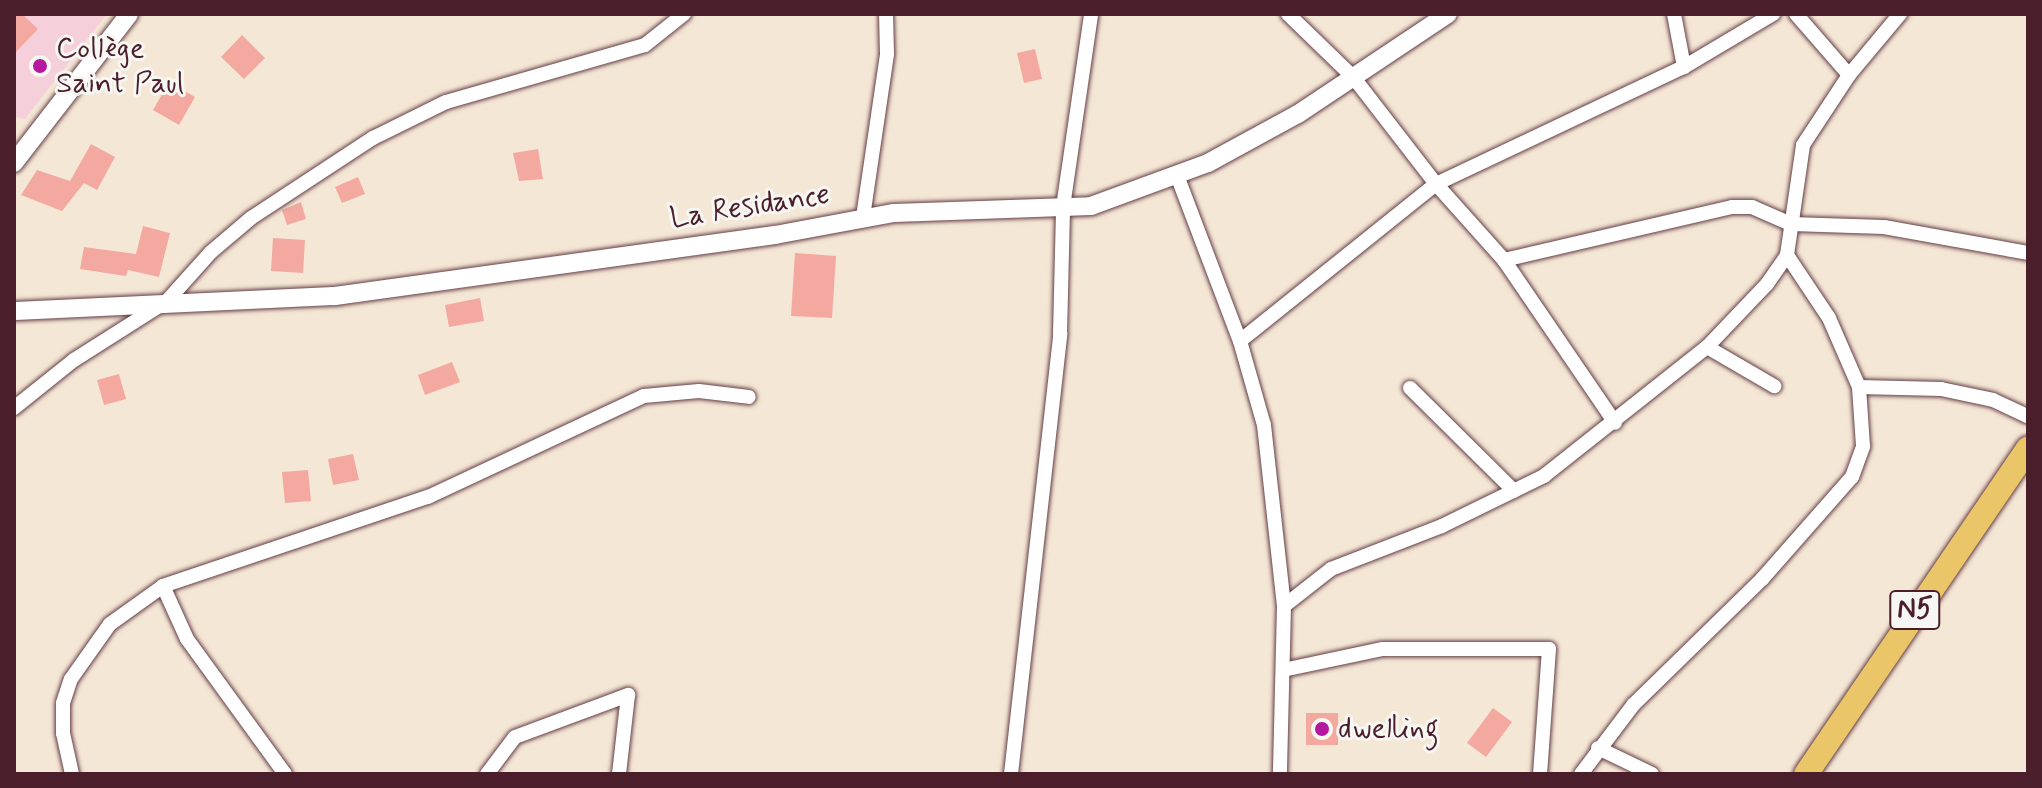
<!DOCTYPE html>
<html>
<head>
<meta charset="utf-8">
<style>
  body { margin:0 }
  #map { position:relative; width:2042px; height:788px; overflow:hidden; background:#f5e7d6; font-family:Mynerve,sans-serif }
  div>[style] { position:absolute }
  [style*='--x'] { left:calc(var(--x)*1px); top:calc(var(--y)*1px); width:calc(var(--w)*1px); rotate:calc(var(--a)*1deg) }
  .built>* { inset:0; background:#f5cfda }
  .building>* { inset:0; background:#f3a99f }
  .roads { filter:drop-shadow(0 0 2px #643d45) drop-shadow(0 0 2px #643d45) }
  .minor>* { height:14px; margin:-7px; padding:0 7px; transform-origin:7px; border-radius:7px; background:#fff }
  .tertiary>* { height:18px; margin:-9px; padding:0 9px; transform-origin:9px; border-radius:9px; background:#fff }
  .trunk>* { height:24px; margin:-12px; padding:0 12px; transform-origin:12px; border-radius:12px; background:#ebc669 }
  .dots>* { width:22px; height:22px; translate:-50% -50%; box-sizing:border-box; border:4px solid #f6f6f2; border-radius:50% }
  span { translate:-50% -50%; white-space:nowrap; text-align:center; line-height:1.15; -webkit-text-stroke:6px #f6f6f2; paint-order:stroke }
  .shield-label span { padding:2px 6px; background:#f6f6f2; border:2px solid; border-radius:6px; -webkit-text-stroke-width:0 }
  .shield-label { font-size:28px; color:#4a1f2b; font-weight:700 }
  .poi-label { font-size:30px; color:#4a1f2b }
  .left { translate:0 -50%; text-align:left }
  .street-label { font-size:30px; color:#4a1f2b }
  .frame { position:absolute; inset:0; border:16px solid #4a1f2b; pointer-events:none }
</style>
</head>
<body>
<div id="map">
  <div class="built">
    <div style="clip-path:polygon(14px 14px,107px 14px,25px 119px,14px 117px)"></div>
  </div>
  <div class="building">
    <div style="clip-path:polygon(14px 14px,22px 14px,38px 29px,14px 54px)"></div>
    <div style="clip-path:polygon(242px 35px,265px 58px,244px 79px,221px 57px)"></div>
    <div style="clip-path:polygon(1035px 49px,1042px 79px,1024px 83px,1017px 53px)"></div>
    <div style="clip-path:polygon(169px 82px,195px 97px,179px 125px,153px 110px)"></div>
    <div style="clip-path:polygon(91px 144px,115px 157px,97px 190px,84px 183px,62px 211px,21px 195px,37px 170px,70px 181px)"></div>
    <div style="clip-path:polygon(538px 149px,543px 179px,519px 181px,513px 153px)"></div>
    <div style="clip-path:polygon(358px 177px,365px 194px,342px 203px,335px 187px)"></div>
    <div style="clip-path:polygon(301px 202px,306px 219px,287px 225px,282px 210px)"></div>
    <div style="clip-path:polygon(143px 226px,170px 233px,159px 277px,128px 270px,126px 276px,80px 269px,84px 247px,136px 254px)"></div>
    <div style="clip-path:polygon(273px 238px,305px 240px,303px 273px,271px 271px)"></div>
    <div style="clip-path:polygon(795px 253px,836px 256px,832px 318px,791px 316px)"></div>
    <div style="clip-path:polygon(480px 298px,484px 321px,449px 327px,445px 305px)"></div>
    <div style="clip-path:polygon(452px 362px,460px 382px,425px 395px,418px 375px)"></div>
    <div style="clip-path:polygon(119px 374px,126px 399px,104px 405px,97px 380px)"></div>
    <div style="clip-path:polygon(353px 454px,359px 480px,333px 485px,328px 459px)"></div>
    <div style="clip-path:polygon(308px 470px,311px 501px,285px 503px,282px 472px)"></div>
    <div style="clip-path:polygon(1493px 708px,1512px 722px,1486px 757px,1467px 743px)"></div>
    <div style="clip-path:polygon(1306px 713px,1338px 713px,1338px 745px,1306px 745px)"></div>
  </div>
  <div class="roads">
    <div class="minor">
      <div style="--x:1288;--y:14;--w:92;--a:44.1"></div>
      <div style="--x:1354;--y:78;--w:134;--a:52.3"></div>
      <div style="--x:1436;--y:184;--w:102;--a:48.2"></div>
      <div style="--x:1504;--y:260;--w:197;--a:55.7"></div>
      <div style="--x:1674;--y:14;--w:54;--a:79.3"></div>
      <div style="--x:1849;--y:75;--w:80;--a:-50.1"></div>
      <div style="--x:1178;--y:178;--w:174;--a:69.2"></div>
      <div style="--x:1240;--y:341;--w:87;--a:74.1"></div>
      <div style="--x:1264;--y:425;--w:182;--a:83.7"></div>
      <div style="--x:1284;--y:606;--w:168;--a:91.4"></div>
      <div style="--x:863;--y:217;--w:165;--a:-81.6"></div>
      <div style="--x:887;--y:54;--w:40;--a:-91.4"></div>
      <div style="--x:1504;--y:260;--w:234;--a:-13.1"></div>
      <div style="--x:1732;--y:207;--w:20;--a:0"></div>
      <div style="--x:1752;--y:207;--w:43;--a:23.6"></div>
      <div style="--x:1791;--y:224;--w:93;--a:1.8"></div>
      <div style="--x:1884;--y:227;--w:146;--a:10.2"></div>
      <div style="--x:1240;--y:341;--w:251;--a:-38.7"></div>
      <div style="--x:1436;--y:184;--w:274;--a:-25.3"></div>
      <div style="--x:1684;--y:67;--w:104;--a:-30.8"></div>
      <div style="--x:1707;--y:347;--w:78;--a:30.2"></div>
      <div style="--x:1859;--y:387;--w:82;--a:1.4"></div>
      <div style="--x:1941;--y:389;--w:53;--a:11.9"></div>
      <div style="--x:1993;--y:400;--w:38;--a:25"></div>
      <div style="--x:1410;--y:388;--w:146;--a:44.7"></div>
      <div style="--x:14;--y:408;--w:77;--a:-38.7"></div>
      <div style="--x:74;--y:360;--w:110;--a:-32.4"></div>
      <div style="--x:167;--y:301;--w:66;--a:-48.1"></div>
      <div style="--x:211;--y:252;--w:52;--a:-40.4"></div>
      <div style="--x:251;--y:218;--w:146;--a:-33.3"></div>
      <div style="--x:373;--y:138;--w:81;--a:-26.3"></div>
      <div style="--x:446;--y:102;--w:207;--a:-16"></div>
      <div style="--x:645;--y:45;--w:50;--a:-38.5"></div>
      <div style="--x:163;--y:586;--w:58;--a:65.6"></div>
      <div style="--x:187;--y:639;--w:167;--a:54"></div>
      <div style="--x:1284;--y:606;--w:60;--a:-38.2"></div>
      <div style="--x:1331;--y:569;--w:119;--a:-21.2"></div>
      <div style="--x:1442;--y:526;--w:114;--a:-26.1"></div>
      <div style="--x:1544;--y:476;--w:208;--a:-38.4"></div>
      <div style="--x:1707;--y:347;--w:87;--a:-46.4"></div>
      <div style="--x:1767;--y:284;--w:35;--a:-55"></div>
      <div style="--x:1787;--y:255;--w:111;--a:-81.7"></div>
      <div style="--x:1803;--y:145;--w:84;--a:-56.7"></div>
      <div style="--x:1849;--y:75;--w:81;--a:-131"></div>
      <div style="--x:1283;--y:670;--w:102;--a:-11.9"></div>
      <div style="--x:1383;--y:649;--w:166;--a:0"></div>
      <div style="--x:1549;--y:649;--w:125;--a:94.1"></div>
      <div style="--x:1598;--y:748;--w:60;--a:25.7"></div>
      <div style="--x:72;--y:774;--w:42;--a:-102.4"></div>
      <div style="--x:63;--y:733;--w:30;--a:-90"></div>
      <div style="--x:63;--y:703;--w:25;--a:-72"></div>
      <div style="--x:71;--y:679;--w:67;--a:-54.7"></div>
      <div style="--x:110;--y:624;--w:65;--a:-35.6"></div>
      <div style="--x:163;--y:586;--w:280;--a:-18.6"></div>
      <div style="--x:428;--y:497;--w:238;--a:-25.1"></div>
      <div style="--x:644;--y:396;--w:55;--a:-5.2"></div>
      <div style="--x:699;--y:391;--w:50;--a:6.8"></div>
      <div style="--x:487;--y:774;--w:46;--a:-52.9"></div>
      <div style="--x:515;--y:737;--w:121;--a:-20.4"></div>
      <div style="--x:628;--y:695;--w:80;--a:96.5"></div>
      <div style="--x:1011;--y:774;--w:443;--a:-83.6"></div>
      <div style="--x:1060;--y:334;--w:127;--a:-88.6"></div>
      <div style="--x:1063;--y:207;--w:195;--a:-81.7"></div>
      <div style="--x:1581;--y:774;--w:88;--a:-52.9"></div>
      <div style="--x:1634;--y:704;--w:179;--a:-44.3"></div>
      <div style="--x:1762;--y:579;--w:136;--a:-48.6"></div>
      <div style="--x:1852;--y:477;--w:33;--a:-70"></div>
      <div style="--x:1863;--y:446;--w:59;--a:-93.9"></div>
      <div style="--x:1859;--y:387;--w:75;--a:-113.5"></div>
      <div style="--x:1829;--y:318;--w:76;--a:-123.7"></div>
    </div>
    <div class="tertiary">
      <div style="--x:14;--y:163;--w:188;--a:-52.3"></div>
      <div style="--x:14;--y:311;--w:321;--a:-2.7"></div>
      <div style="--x:335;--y:296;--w:444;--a:-7.9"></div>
      <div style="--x:775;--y:235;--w:121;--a:-10.5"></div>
      <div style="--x:894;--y:213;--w:197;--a:-2"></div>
      <div style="--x:1091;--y:206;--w:125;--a:-20.2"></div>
      <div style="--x:1208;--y:163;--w:102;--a:-28.6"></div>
      <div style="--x:1298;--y:114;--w:180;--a:-33.7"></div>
    </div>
    <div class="trunk">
      <div style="--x:1806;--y:774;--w:394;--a:-55.7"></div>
    </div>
  </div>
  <div class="dots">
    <div style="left:40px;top:66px;background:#b5179e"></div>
    <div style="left:1322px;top:729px;background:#b5179e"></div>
  </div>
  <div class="shield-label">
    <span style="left:1915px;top:610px">N5</span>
  </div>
  <div class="poi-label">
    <span class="left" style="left:56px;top:66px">Collège<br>Saint Paul</span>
    <span class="left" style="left:1338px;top:729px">dwelling</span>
  </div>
  <div class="street-label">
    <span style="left:750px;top:207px;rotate:-9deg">La Residance</span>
  </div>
  <div class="frame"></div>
</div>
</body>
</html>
